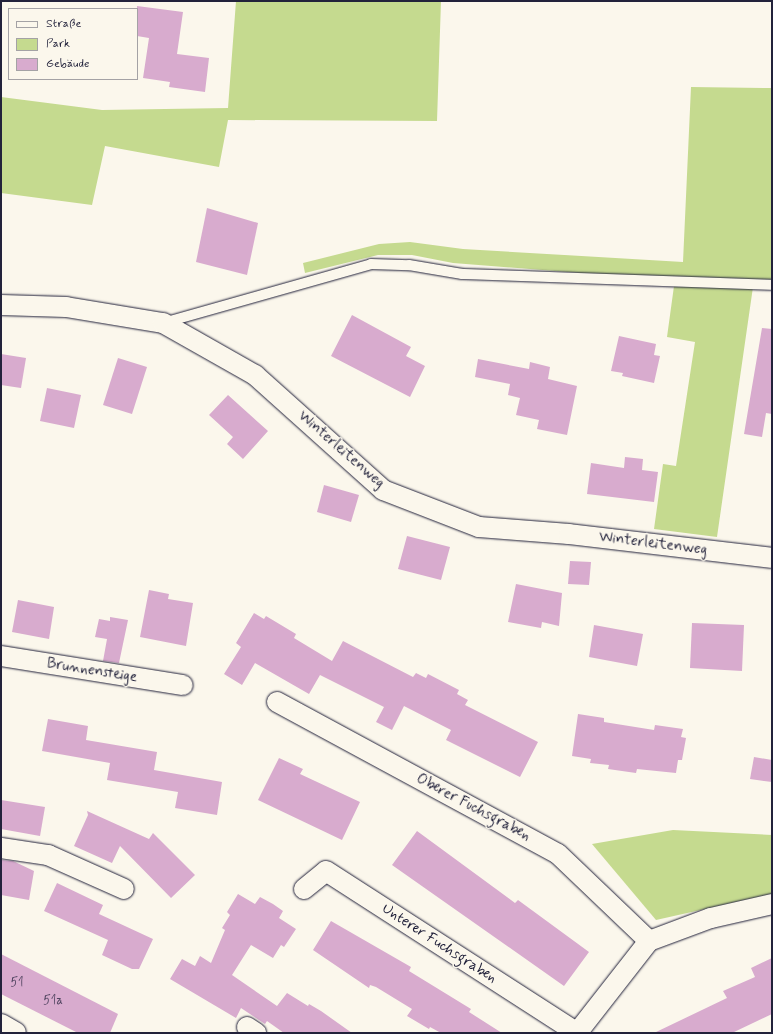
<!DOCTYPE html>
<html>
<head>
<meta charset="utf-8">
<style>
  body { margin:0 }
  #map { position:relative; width:773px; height:1034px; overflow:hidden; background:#fbf7ec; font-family:Mynerve,sans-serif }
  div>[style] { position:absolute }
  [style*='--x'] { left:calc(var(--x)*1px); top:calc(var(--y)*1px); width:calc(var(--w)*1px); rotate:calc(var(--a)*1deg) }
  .green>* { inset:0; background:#c5da8f }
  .building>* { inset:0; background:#d8abce }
  .roads { filter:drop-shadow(0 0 1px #22223b) drop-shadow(0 0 1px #22223b) }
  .lane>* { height:10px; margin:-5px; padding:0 5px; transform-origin:5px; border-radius:5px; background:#fbf7ec }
  .street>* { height:20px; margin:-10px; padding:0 10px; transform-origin:10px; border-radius:10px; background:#fbf7ec }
  .secondary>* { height:22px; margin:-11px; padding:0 11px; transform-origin:11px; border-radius:11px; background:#fbf7ec }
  span { translate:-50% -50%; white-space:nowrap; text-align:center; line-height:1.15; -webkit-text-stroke:3px #fbf7ec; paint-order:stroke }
  .number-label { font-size:13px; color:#504460 }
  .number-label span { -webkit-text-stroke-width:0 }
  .street-label { font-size:15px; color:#22223b }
  .frame { position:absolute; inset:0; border:2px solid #22223b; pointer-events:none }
  .legend { position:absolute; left:8px; top:8px; width:130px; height:72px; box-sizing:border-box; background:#fbf7ec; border:1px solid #a4a2a5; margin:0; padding:5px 7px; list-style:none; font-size:12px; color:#22223b }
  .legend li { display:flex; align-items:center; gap:8px; height:20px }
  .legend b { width:20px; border:1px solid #a4a2a5 }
</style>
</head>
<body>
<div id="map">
  <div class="green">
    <div style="clip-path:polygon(236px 1px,441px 1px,437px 121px,228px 120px,219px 167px,105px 146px,92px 205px,1px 193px,1px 97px,102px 110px,228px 108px)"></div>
    <div style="clip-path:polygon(691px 87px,772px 88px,772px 283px,681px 281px,453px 263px,412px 255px,378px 255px,305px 273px,303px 263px,379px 244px,410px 242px,463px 249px,683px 262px)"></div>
    <div style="clip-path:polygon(674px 286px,753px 287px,717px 537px,654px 529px,663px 464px,676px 466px,695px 342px,667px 337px)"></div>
    <div style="clip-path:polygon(673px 830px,772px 835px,772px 894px,656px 920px,592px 844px)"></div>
  </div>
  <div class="building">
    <div style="clip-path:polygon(137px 6px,183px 12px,177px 54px,209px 58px,205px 92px,169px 87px,170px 82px,143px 78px,149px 38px,137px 36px)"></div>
    <div style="clip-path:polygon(207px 208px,258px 223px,247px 275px,196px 262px)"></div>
    <div style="clip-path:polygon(352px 315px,411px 347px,406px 356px,425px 366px,410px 397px,331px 356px)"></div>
    <div style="clip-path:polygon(762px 328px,772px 329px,772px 414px,766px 413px,762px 437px,744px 434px)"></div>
    <div style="clip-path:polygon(619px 336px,656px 344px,654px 355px,660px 356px,654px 383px,622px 376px,623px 373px,611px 371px)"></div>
    <div style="clip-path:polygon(1px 354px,26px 358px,21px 388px,1px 385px)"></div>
    <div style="clip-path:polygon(118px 358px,147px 367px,132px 414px,103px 405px)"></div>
    <div style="clip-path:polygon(478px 359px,529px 369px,530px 362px,550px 367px,548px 379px,577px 386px,567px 435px,537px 429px,539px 420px,516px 415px,520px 398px,508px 395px,510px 384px,475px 377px)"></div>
    <div style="clip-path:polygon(47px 388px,81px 395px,74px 428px,40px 421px)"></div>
    <div style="clip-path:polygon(228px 395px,268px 431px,243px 459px,227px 444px,233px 437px,209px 415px)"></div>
    <div style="clip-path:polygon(625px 457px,643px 459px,642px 470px,658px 472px,654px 502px,587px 494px,591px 463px,624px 468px)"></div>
    <div style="clip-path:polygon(324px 485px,359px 495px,351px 522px,317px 512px)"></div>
    <div style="clip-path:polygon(407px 536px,450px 547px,441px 580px,398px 569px)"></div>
    <div style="clip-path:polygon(570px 561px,591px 562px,589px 585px,568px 584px)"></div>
    <div style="clip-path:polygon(516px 584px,562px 593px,559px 626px,542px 622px,541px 628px,508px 622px)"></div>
    <div style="clip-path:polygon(149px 590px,169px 594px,168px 599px,193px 603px,186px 646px,140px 637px)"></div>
    <div style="clip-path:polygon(18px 600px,54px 607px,49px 639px,12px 632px)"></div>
    <div style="clip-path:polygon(254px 613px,264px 619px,266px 616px,296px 634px,294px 638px,332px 661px,343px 641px,413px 677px,416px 673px,426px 678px,428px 674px,459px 690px,457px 694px,468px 700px,465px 705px,538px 742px,520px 777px,446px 740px,451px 730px,404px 706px,392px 730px,376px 722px,384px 707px,320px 675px,309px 694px,255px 663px,242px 685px,224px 674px,241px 647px,236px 643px)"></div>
    <div style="clip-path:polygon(110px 617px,128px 620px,119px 663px,103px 661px,107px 639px,95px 637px,99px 619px,110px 621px)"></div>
    <div style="clip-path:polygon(692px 623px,744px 625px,742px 671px,690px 668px)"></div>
    <div style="clip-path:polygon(594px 625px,643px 634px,637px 666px,589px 657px)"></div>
    <div style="clip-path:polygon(578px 714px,604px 718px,604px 722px,654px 730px,655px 725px,683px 729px,681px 737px,686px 738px,682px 760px,678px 760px,676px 773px,637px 769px,636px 773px,608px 769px,609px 765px,590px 763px,591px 759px,572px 756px)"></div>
    <div style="clip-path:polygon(48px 719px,88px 726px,86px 740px,157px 752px,154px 770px,222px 782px,217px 815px,175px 808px,178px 792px,107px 780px,110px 763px,42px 751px)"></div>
    <div style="clip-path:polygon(754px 757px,772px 760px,772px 782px,750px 779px)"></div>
    <div style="clip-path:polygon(279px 758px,303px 769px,300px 774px,360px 802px,342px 840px,258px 800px)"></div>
    <div style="clip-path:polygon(1px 800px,45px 807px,40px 836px,1px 829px)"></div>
    <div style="clip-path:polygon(87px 811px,149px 839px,153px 833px,195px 875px,171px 898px,120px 846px,112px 863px,74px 846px,88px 815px)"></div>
    <div style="clip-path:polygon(417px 831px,515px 903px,518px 900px,589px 952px,564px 986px,392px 865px)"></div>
    <div style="clip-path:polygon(1px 860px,13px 861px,34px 871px,29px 900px,1px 895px)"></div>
    <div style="clip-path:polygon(57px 883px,103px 905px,99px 914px,153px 939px,139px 969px,132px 969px,102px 955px,108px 940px,44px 911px)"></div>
    <div style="clip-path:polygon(238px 894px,255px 904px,260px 897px,273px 904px,283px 911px,279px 918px,296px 929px,284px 947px,281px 945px,273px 958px,251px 945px,232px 975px,277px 1006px,287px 993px,308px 1006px,309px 1004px,321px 1011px,352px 1033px,284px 1033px,267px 1021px,265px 1024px,241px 1008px,236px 1018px,170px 979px,182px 959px,195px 966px,200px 956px,211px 963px,225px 930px,222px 928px,230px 915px,227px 912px)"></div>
    <div style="clip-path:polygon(331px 921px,411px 967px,409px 971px,471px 1009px,469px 1012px,502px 1033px,441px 1033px,430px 1027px,429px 1029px,407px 1016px,412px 1009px,376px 987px,370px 985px,369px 988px,313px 950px)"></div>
    <div style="clip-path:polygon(1px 954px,118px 1014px,110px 1033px,78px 1033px,1px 994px)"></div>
    <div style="clip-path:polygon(772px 958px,772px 1014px,732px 1033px,654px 1033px,727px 998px,723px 991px,755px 977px,751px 968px)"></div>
  </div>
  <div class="roads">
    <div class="lane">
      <div style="--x:163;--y:323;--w:216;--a:-15.8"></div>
      <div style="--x:371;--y:264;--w:38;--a:2"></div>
      <div style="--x:409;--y:265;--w:54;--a:9.6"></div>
      <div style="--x:462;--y:274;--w:310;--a:2"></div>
    </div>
    <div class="street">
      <div style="--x:1;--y:305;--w:65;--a:1.8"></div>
      <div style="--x:66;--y:307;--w:98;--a:9.4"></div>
      <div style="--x:163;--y:323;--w:106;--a:29.5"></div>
      <div style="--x:255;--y:375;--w:172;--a:41.9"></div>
      <div style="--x:383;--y:490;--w:103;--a:21.1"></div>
      <div style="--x:479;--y:527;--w:90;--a:4.4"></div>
      <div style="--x:569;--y:534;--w:204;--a:6.7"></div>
      <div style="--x:1;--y:656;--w:184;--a:9.1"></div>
      <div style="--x:277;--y:702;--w:319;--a:28.4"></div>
      <div style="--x:558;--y:854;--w:126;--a:43.7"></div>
      <div style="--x:1;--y:848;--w:48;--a:8.5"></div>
      <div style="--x:48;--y:855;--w:83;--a:24.1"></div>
      <div style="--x:304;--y:889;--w:28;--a:-39"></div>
      <div style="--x:326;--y:871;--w:299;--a:32.8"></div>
      <div style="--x:247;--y:1027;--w:11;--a:34"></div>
      <div style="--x:577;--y:1033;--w:117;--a:-52"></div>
      <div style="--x:649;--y:941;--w:66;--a:-20.4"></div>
      <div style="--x:711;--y:918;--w:63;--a:-12.9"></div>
    </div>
    <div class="secondary">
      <div style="--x:1;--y:1025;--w:16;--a:30"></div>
    </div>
  </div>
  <div class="number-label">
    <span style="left:17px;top:983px">51</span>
    <span style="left:53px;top:1001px">51a</span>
  </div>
  <div class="street-label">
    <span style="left:341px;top:450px;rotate:41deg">Winterleitenweg</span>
    <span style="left:653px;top:544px;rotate:7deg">Winterleitenweg</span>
    <span style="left:92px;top:671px;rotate:9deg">Brunnensteige</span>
    <span style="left:473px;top:808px;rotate:28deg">Oberer Fuchsgraben</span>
    <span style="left:439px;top:944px;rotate:33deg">Unterer Fuchsgraben</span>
  </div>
  <div class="frame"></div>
  <ul class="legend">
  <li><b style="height:5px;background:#fbf7ec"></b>Straße</li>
  <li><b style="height:11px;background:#c5da8f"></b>Park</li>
  <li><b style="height:11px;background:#d8abce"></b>Gebäude</li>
  </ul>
</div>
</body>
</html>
